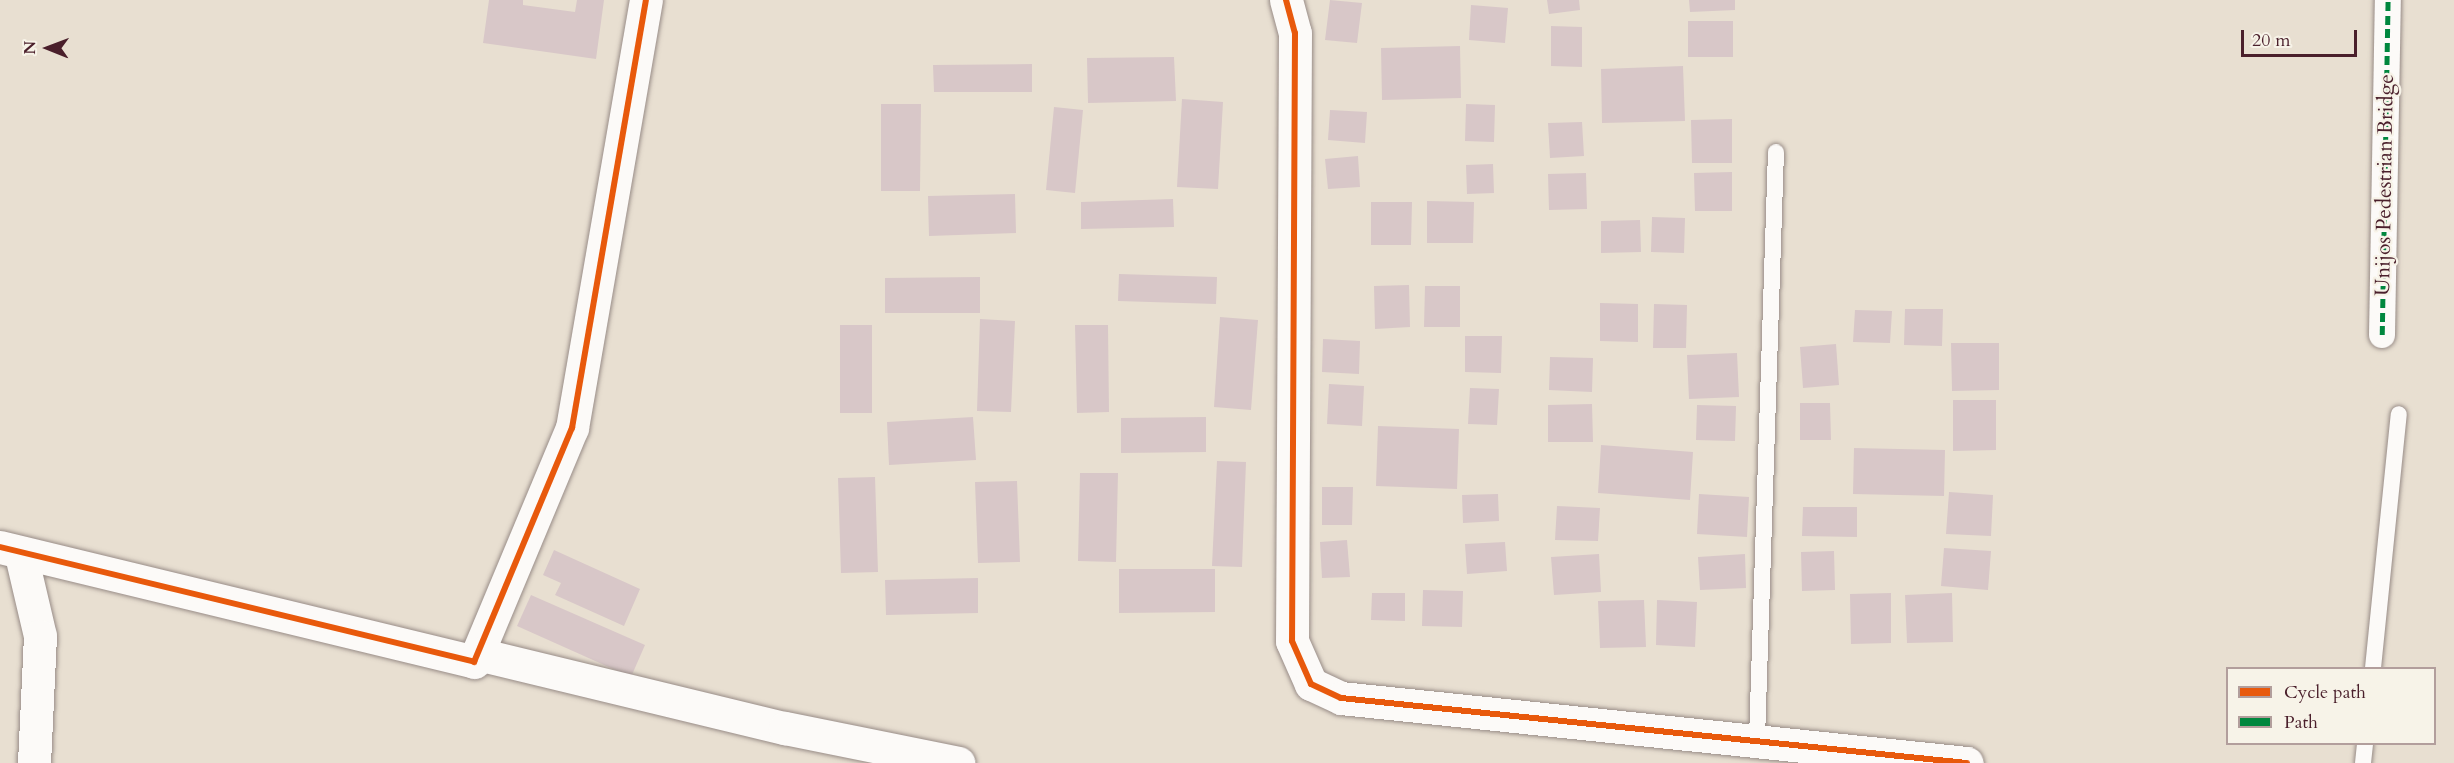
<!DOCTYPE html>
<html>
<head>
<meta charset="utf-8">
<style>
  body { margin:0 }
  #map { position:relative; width:2454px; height:763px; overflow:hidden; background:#e8dfd1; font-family:Cardo,serif }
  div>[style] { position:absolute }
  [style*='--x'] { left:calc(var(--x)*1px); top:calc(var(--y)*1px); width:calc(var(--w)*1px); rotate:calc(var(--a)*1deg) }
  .building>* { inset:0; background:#d8c7c8 }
  .roads { filter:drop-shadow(0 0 2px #988c87) drop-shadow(0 0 2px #988c87) }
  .service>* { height:16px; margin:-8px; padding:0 8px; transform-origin:8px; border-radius:8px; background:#fcfaf8 }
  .pedestrian>* { height:26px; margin:-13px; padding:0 13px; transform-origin:13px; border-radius:13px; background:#fcfaf8 }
  .minor>* { height:33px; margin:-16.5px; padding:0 16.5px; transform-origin:16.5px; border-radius:16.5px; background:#fcfaf8 }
  .quiet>* { height:4.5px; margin-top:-2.25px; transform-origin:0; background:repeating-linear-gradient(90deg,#00873e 0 9px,transparent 0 13.5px) }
  .cycleway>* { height:6px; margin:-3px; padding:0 3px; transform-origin:3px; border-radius:3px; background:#e8590c }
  span { translate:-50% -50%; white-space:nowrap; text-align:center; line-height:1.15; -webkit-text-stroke:4.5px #f7f3e8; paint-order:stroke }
  .street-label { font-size:21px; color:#4a1f2b }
  .legend { position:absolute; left:2226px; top:667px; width:210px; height:78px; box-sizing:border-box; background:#f7f3e8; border:2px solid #b29e9c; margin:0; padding:8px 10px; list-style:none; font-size:18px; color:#4a1f2b }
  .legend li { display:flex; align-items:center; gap:12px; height:30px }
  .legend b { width:30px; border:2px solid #b29e9c }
  .north { position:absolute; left:18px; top:18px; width:60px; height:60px; -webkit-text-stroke:4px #f7f3e8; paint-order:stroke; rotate:271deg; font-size:16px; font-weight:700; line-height:24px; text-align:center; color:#4a1f2b }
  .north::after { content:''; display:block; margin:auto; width:21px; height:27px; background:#4a1f2b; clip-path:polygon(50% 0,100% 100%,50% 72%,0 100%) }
  .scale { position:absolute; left:2241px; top:30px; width:116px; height:27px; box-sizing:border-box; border:3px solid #4a1f2b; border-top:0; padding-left:8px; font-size:18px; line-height:21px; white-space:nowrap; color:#4a1f2b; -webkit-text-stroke:4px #f7f3e8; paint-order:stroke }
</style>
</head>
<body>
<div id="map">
  <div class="building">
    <div style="clip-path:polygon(489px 0,523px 0,523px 5px,575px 12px,577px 0,604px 0,596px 59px,483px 43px)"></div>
    <div style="clip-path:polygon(1330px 0,1362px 3px,1357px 43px,1325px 40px)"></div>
    <div style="clip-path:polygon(1547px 0,1579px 0,1580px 10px,1549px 14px)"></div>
    <div style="clip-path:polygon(1689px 0,1735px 0,1735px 10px,1690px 12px)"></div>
    <div style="clip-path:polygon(1471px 5px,1508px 8px,1505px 43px,1469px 40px)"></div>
    <div style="clip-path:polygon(1688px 21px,1733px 21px,1733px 57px,1688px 57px)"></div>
    <div style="clip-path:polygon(1551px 26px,1582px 27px,1582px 67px,1551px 66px)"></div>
    <div style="clip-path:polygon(1460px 46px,1461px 98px,1382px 100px,1381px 48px)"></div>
    <div style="clip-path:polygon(1174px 57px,1176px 101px,1088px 103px,1087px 58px)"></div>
    <div style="clip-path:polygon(1032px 64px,1032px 92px,934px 92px,933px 65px)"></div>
    <div style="clip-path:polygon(1683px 66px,1685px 121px,1602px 123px,1601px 69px)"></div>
    <div style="clip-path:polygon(1182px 99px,1223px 102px,1218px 189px,1177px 187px)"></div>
    <div style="clip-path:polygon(881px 104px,921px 104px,920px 191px,881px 191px)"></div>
    <div style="clip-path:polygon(1466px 104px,1495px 105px,1494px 142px,1465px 141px)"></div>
    <div style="clip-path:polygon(1054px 107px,1083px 110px,1075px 193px,1046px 190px)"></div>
    <div style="clip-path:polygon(1330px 110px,1367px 112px,1365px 143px,1328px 140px)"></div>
    <div style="clip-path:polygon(1732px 119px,1732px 163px,1692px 163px,1691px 120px)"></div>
    <div style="clip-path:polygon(1582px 122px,1584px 156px,1550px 158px,1548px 123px)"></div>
    <div style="clip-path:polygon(1358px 156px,1360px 187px,1328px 189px,1325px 159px)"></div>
    <div style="clip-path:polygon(1493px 164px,1494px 193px,1467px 194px,1466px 165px)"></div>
    <div style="clip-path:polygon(1732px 172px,1732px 211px,1695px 211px,1694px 173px)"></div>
    <div style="clip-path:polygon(1586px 173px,1587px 209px,1549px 210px,1548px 174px)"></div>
    <div style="clip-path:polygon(1015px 194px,1016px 233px,929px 236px,928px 196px)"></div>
    <div style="clip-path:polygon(1173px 199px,1174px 227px,1081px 229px,1081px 202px)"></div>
    <div style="clip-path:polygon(1427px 201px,1474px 202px,1473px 243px,1427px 243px)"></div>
    <div style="clip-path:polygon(1371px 202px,1412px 202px,1411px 245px,1371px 245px)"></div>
    <div style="clip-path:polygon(1652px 217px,1685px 218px,1684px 253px,1651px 252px)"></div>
    <div style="clip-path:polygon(1640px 220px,1641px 252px,1601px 253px,1601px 221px)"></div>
    <div style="clip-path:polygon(1119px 274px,1217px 277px,1216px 304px,1118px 301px)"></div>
    <div style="clip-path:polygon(980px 277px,980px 313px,885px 313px,885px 278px)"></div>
    <div style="clip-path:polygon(1409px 285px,1410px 327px,1375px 329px,1374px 286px)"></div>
    <div style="clip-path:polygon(1425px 286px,1460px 286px,1460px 327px,1424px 327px)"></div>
    <div style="clip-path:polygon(1600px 303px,1638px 304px,1638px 342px,1600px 341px)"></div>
    <div style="clip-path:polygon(1654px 304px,1687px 305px,1686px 348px,1653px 348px)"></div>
    <div style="clip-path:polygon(1905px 309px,1943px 309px,1942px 346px,1904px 345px)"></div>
    <div style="clip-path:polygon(1855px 310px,1892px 311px,1890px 343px,1853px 342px)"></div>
    <div style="clip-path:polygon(1220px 317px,1258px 320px,1251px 410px,1214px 407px)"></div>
    <div style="clip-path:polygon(980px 319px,1015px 321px,1011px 412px,977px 411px)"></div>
    <div style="clip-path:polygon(840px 325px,872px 325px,872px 413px,840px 413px)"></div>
    <div style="clip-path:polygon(1075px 325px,1108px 325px,1109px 412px,1077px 413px)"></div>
    <div style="clip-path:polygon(1465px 336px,1502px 336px,1501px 373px,1465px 372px)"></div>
    <div style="clip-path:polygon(1323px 339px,1360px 341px,1359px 374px,1322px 372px)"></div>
    <div style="clip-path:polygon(1951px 343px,1999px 343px,1999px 390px,1952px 391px)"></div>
    <div style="clip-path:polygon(1836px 344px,1839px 385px,1803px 388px,1800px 347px)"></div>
    <div style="clip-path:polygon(1737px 353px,1739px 397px,1689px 399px,1687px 355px)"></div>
    <div style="clip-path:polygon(1550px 357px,1593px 358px,1592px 392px,1549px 390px)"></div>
    <div style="clip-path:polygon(1329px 384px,1364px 386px,1362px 426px,1327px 424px)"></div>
    <div style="clip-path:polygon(1470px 388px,1499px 389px,1497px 425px,1468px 424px)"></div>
    <div style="clip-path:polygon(1953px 400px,1996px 400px,1996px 450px,1953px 451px)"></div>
    <div style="clip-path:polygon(1800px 403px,1830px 403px,1831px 440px,1800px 440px)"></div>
    <div style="clip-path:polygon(1592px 404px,1593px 442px,1548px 442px,1548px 405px)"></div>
    <div style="clip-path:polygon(1697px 405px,1736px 406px,1735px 441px,1696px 440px)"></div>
    <div style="clip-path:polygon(973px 417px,976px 460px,889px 465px,887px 422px)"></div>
    <div style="clip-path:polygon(1206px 417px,1206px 452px,1121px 453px,1121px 418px)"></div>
    <div style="clip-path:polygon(1378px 426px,1459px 429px,1457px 489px,1376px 486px)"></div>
    <div style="clip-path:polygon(1601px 445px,1693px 452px,1690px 500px,1598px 493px)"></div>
    <div style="clip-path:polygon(1854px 448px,1945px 450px,1944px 496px,1853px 494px)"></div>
    <div style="clip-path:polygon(1217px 461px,1246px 462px,1242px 567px,1212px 566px)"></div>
    <div style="clip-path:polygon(1080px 473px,1118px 473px,1116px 562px,1078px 561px)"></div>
    <div style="clip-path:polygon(875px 477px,878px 572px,841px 573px,838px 478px)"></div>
    <div style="clip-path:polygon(1017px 481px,1020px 562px,978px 563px,975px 482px)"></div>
    <div style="clip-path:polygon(1322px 487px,1353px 487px,1352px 525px,1322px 525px)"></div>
    <div style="clip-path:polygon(1949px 492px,1993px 495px,1991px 536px,1946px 534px)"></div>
    <div style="clip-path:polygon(1498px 494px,1499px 521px,1463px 523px,1462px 495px)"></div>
    <div style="clip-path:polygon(1699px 494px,1749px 497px,1747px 537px,1697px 534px)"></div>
    <div style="clip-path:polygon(1557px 506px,1600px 508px,1598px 541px,1555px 540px)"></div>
    <div style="clip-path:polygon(1803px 507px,1857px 507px,1857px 537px,1802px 536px)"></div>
    <div style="clip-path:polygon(1347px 540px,1350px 577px,1322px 578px,1320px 542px)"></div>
    <div style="clip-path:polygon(1505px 542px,1507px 571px,1467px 574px,1465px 544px)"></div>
    <div style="clip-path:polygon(1944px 548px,1991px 551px,1988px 590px,1941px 586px)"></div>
    <div style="clip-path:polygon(554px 550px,640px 589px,624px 626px,555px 595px,561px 583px,543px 575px)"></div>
    <div style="clip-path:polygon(1834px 551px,1835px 590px,1802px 591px,1801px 552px)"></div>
    <div style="clip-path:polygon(1599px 554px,1601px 592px,1554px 595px,1551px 557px)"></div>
    <div style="clip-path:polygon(1745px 554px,1746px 588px,1700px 590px,1698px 557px)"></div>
    <div style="clip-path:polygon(1119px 569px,1215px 569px,1215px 612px,1119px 613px)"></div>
    <div style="clip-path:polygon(978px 578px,978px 613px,886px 615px,885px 580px)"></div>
    <div style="clip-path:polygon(1423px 590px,1463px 591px,1462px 627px,1422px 626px)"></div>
    <div style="clip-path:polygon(1372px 593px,1405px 593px,1405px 621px,1371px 620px)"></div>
    <div style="clip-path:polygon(1891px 593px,1891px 643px,1851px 644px,1850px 594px)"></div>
    <div style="clip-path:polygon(1952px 593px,1953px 642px,1907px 643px,1905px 595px)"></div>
    <div style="clip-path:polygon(531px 595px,645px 645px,631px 677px,517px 626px)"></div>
    <div style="clip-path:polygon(1644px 600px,1646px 647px,1600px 648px,1598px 601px)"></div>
    <div style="clip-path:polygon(1657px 600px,1697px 602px,1695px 647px,1656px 645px)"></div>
  </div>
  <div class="roads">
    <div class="service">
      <div style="--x:2373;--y:668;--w:255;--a:-84.2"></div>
      <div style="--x:1757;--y:739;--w:587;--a:-88.15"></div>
      <div style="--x:2363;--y:763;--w:19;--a:-84"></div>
    </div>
    <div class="pedestrian">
      <div style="--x:2382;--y:335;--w:335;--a:-89"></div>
    </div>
    <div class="minor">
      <div style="--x:1286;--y:0;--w:34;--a:75"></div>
      <div style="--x:1295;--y:33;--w:608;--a:90.28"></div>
      <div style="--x:1292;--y:641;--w:47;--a:66.2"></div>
      <div style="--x:1311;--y:684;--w:33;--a:25"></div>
      <div style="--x:1341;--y:698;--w:629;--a:5.93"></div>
      <div style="--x:0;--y:547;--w:488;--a:13.6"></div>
      <div style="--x:474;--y:662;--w:254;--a:-67.3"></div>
      <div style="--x:572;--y:428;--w:434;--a:-80.2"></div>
      <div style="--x:21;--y:555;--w:83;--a:76.8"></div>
      <div style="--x:40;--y:636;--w:127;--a:92.7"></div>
      <div style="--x:478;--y:654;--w:316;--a:13.6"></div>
      <div style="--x:785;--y:728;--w:177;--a:11.4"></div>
    </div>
  </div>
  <div class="quiet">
    <div style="--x:2382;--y:335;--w:335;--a:-89"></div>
  </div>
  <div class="cycleway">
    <div style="--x:1286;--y:0;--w:34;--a:75"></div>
    <div style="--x:1295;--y:33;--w:608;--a:90.28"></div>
    <div style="--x:1292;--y:641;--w:47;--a:66.2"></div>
    <div style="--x:1311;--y:684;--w:33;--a:25"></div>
    <div style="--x:1341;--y:698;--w:629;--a:5.93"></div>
    <div style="--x:0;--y:547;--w:488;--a:13.6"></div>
    <div style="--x:474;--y:662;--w:254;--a:-67.3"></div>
    <div style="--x:572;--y:428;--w:434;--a:-80.2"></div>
  </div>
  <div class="street-label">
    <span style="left:2385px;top:185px;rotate:-89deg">Unijos Pedestrian Bridge</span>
  </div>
  <ul class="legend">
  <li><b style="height:8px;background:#e8590c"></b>Cycle path</li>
  <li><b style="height:8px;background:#00873e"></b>Path</li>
  </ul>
  <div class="north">N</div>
  <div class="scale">20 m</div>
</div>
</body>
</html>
